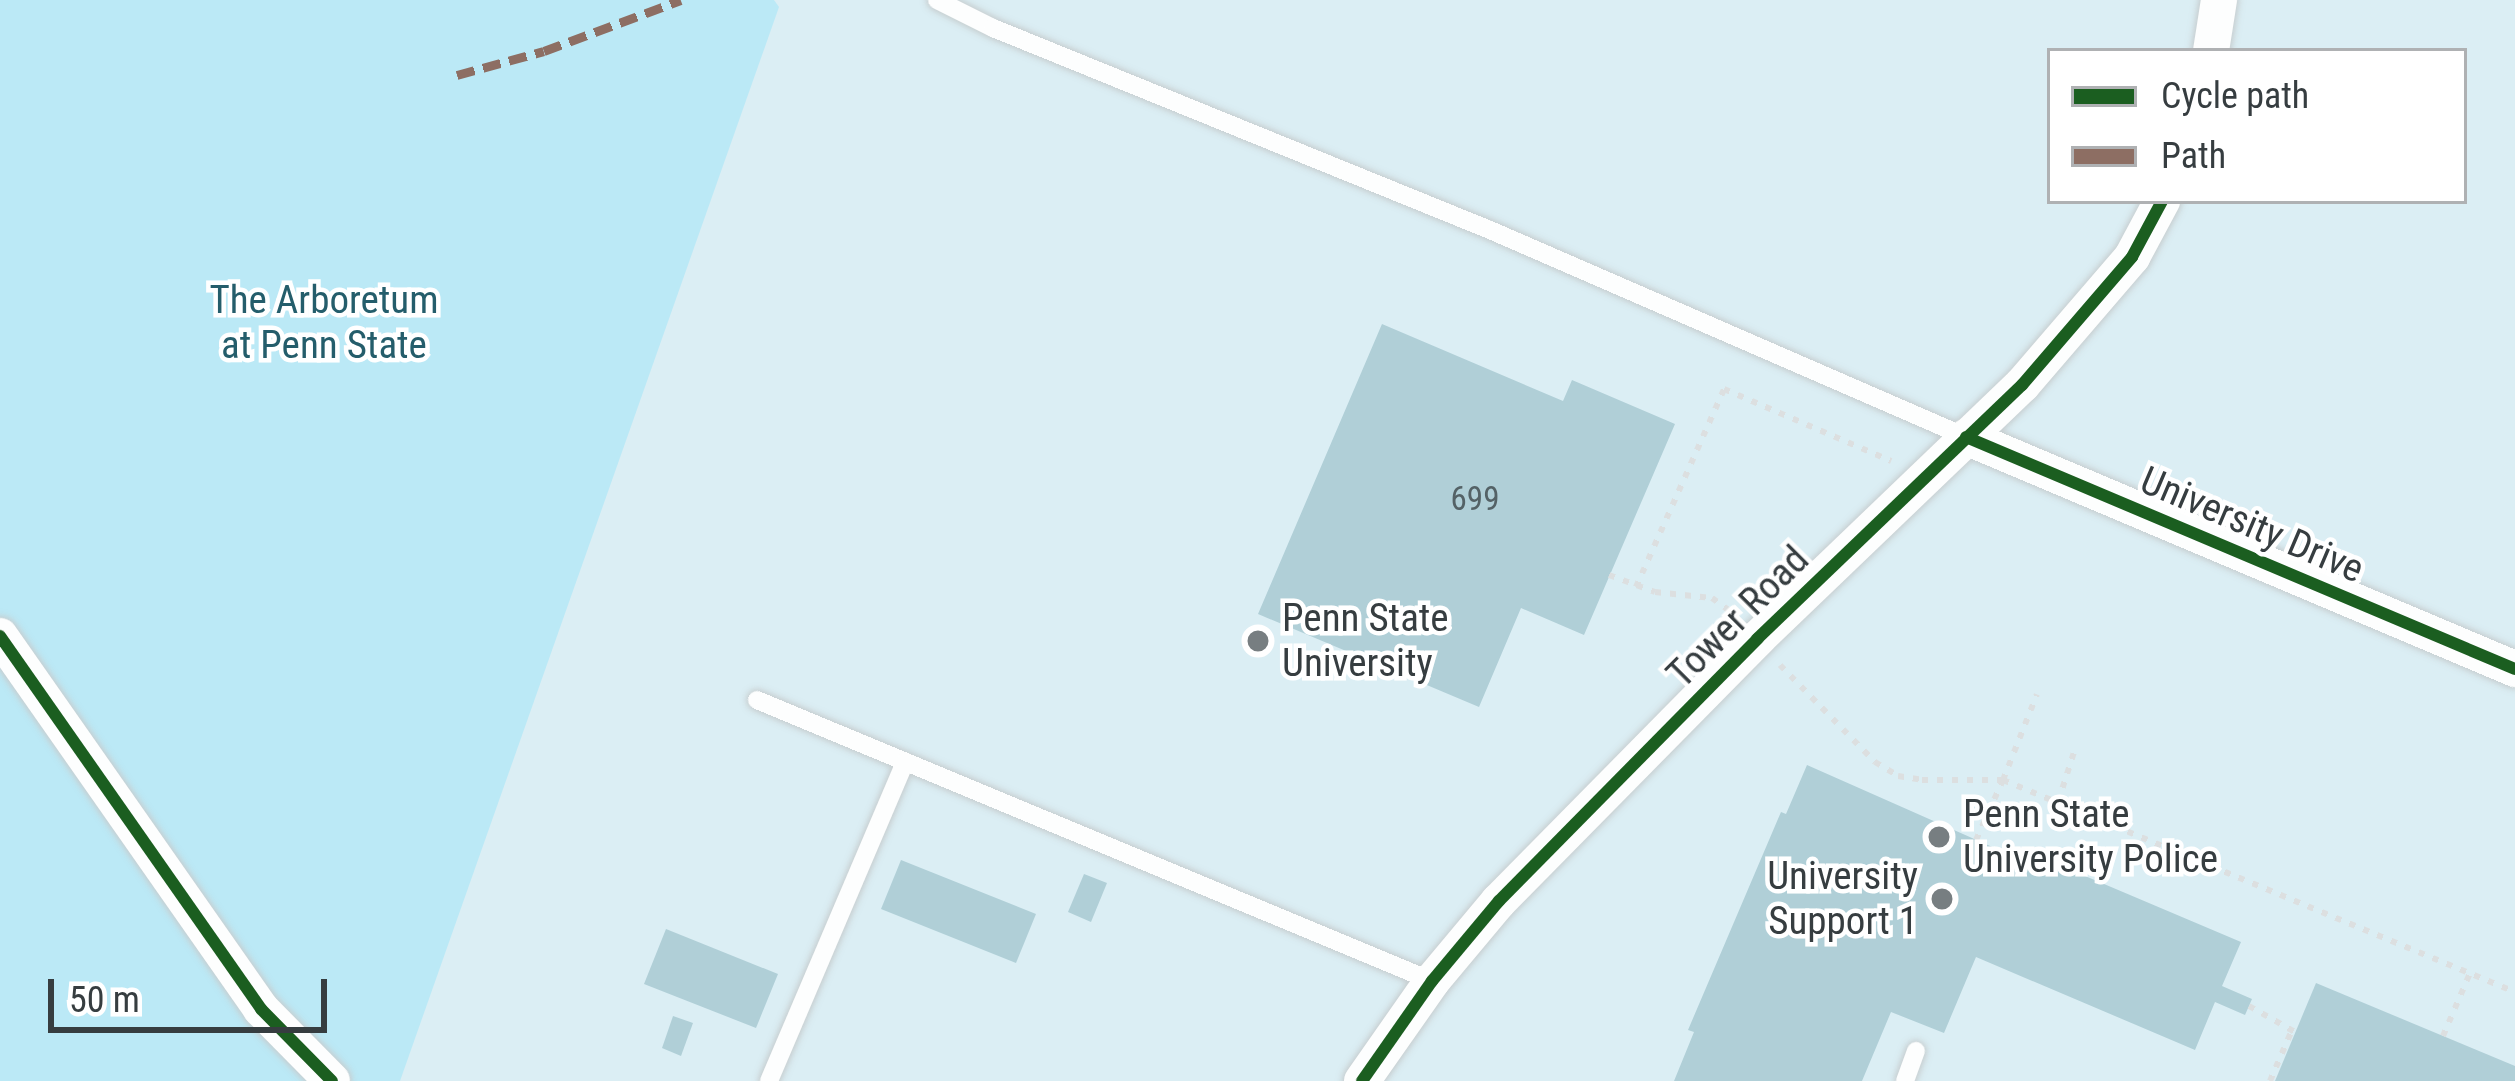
<!DOCTYPE html>
<html>
<head>
<meta charset="utf-8">
<style>
  body { margin:0 }
  #map { position:relative; width:2515px; height:1081px; overflow:hidden; background:#eff7fa; font-family:"Roboto Condensed",sans-serif }
  div>[style] { position:absolute }
  [style*='--x'] { left:calc(var(--x)*1px); top:calc(var(--y)*1px); width:calc(var(--w)*1px); rotate:calc(var(--a)*1deg) }
  .built>* { inset:0; background:#dbeef4 }
  .green>* { inset:0; background:#bbe9f6 }
  .building>* { inset:0; background:#b0cfd7 }
  .path>* { height:6px; margin-top:-3px; transform-origin:0; background:repeating-linear-gradient(90deg,#dcdfe0 0 6px,transparent 0 15px) }
  .roads { filter:drop-shadow(0 0 3px #c7ced0) drop-shadow(0 0 3px #c7ced0) }
  .service>* { height:18px; margin:-9px; padding:0 9px; transform-origin:9px; border-radius:9px; background:#fdfefe }
  .minor>* { height:36px; margin:-18px; padding:0 18px; transform-origin:18px; border-radius:18px; background:#fdfefe }
  .quiet>* { height:9px; margin-top:-4.5px; transform-origin:0; background:repeating-linear-gradient(90deg,#8d6e63 0 18px,transparent 0 27px) }
  .cycleway>* { height:12px; margin:-6px; padding:0 6px; transform-origin:6px; border-radius:6px; background:#1b5e20 }
  .dots>* { width:33px; height:33px; translate:-50% -50%; box-sizing:border-box; border:6px solid #fff; border-radius:50% }
  span { translate:-50% -50%; white-space:nowrap; text-align:center; line-height:1.15; -webkit-text-stroke:9px #fff; paint-order:stroke }
  .number-label { font-size:33px; color:#546266 }
  .number-label span { -webkit-text-stroke-width:0 }
  .park-label { font-size:39px; color:#245d6b }
  .street-label { font-size:39px; color:#363d40 }
  .poi-label { font-size:39px; color:#363d40 }
  .left { translate:0 -50%; text-align:left }
  .right { translate:-100% -50%; text-align:right }
  .legend { position:absolute; left:2047px; top:48px; width:420px; height:156px; box-sizing:border-box; background:#fff; border:3px solid #afb1b3; margin:0; padding:15px 21px; list-style:none; font-size:36px; color:#363d40 }
  .legend li { display:flex; align-items:center; gap:24px; height:60px }
  .legend b { width:60px; border:3px solid #afb1b3 }
  .scale { position:absolute; left:48px; top:979px; width:279px; height:54px; box-sizing:border-box; border:6px solid #363d40; border-top:0; padding-left:15px; font-size:36px; line-height:42px; white-space:nowrap; color:#363d40; -webkit-text-stroke:9px #fff; paint-order:stroke }
</style>
</head>
<body>
<div id="map">
  <div class="built">
    <div style="clip-path:polygon(evenodd,0 0,2515px 0,2515px 1081px,0 1081px,0 0,2050px 51px,2464px 51px,2464px 201px,2050px 201px,2050px 51px)"></div>
  </div>
  <div class="green">
    <div style="clip-path:polygon(0 0,774px 0,779px 7px,400px 1081px,0 1081px)"></div>
  </div>
  <div class="building">
    <div style="clip-path:polygon(1382px 324px,1563px 401px,1572px 380px,1675px 424px,1584px 635px,1521px 608px,1479px 707px,1258px 614px)"></div>
    <div style="clip-path:polygon(1807px 765px,2015px 857px,2019px 848px,2241px 942px,2222px 986px,2252px 999px,2245px 1015px,2215px 1002px,2195px 1050px,1976px 957px,1944px 1033px,1891px 1012px,1862px 1081px,1674px 1081px,1694px 1032px,1688px 1030px,1781px 812px,1786px 814px)"></div>
    <div style="clip-path:polygon(901px 860px,1036px 914px,1016px 963px,881px 909px)"></div>
    <div style="clip-path:polygon(1084px 874px,1107px 883px,1091px 922px,1068px 912px)"></div>
    <div style="clip-path:polygon(666px 929px,778px 974px,756px 1028px,644px 984px)"></div>
    <div style="clip-path:polygon(2316px 983px,2515px 1066px,2515px 1081px,2275px 1081px)"></div>
    <div style="clip-path:polygon(673px 1016px,693px 1023px,681px 1056px,662px 1048px)"></div>
  </div>
  <div class="path">
    <div style="--x:1609;--y:575;--w:49;--a:20.3"></div>
    <div style="--x:1655;--y:592;--w:57;--a:6"></div>
    <div style="--x:1712;--y:598;--w:27;--a:36"></div>
    <div style="--x:1636;--y:587;--w:217;--a:-66"></div>
    <div style="--x:1724;--y:389;--w:182;--a:23.3"></div>
    <div style="--x:1780;--y:665;--w:136;--a:45.6"></div>
    <div style="--x:1875;--y:762;--w:27;--a:31"></div>
    <div style="--x:1898;--y:776;--w:24;--a:9"></div>
    <div style="--x:1922;--y:780;--w:81;--a:0"></div>
    <div style="--x:2003;--y:780;--w:92;--a:-68.4"></div>
    <div style="--x:2058;--y:802;--w:56;--a:-72.2"></div>
    <div style="--x:1976;--y:840;--w:66;--a:-65.8"></div>
    <div style="--x:2003;--y:780;--w:554;--a:22.49"></div>
    <div style="--x:2249;--y:1006;--w:53;--a:29.5"></div>
    <div style="--x:2443;--y:1036;--w:69;--a:-66.8"></div>
    <div style="--x:2270;--y:1081;--w:56;--a:-66.7"></div>
  </div>
  <div class="roads">
    <div class="service">
      <div style="--x:937;--y:0;--w:63;--a:26.6"></div>
      <div style="--x:993;--y:28;--w:536;--a:22.12"></div>
      <div style="--x:1490;--y:230;--w:519;--a:23.5"></div>
      <div style="--x:757;--y:700;--w:731;--a:22.6"></div>
      <div style="--x:769;--y:1081;--w:347;--a:-66.9"></div>
      <div style="--x:1905;--y:1081;--w:32;--a:-70"></div>
    </div>
    <div class="minor">
      <div style="--x:2211;--y:51;--w:52;--a:-81.1"></div>
      <div style="--x:1966;--y:437;--w:596;--a:22.91"></div>
      <div style="--x:0;--y:636;--w:455;--a:55"></div>
      <div style="--x:261;--y:1009;--w:101;--a:45.4"></div>
      <div style="--x:1362;--y:1081;--w:122;--a:-55"></div>
      <div style="--x:1432;--y:981;--w:104;--a:-50.1"></div>
      <div style="--x:1499;--y:901;--w:368;--a:-45.4"></div>
      <div style="--x:1757;--y:639;--w:367;--a:-43.8"></div>
      <div style="--x:2022;--y:385;--w:169;--a:-49.3"></div>
      <div style="--x:2132;--y:257;--w:64;--a:-61.8"></div>
    </div>
  </div>
  <div class="quiet">
    <div style="--x:457;--y:75;--w:90;--a:-15.4"></div>
    <div style="--x:544;--y:51;--w:146;--a:-20.4"></div>
  </div>
  <div class="cycleway">
    <div style="--x:1966;--y:437;--w:596;--a:22.91"></div>
    <div style="--x:0;--y:636;--w:455;--a:55"></div>
    <div style="--x:261;--y:1009;--w:101;--a:45.4"></div>
    <div style="--x:1362;--y:1081;--w:122;--a:-55"></div>
    <div style="--x:1432;--y:981;--w:104;--a:-50.1"></div>
    <div style="--x:1499;--y:901;--w:368;--a:-45.4"></div>
    <div style="--x:1757;--y:639;--w:367;--a:-43.8"></div>
    <div style="--x:2022;--y:385;--w:169;--a:-49.3"></div>
    <div style="--x:2132;--y:257;--w:64;--a:-61.8"></div>
  </div>
  <div class="dots">
    <div style="left:1258px;top:641px;background:#777e81"></div>
    <div style="left:1939px;top:837px;background:#777e81"></div>
    <div style="left:1942px;top:899px;background:#777e81"></div>
  </div>
  <div class="number-label">
    <span style="left:1475px;top:499px">699</span>
  </div>
  <div class="park-label">
    <span style="left:324px;top:323px">The Arboretum<br>at Penn State</span>
  </div>
  <div class="street-label">
    <span style="left:2252px;top:525px;rotate:23deg">University Drive</span>
    <span style="left:1738px;top:617px;rotate:-45deg">Tower Road</span>
  </div>
  <div class="poi-label">
    <span class="left" style="left:1282px;top:641px">Penn State<br>University</span>
    <span class="left" style="left:1963px;top:837px">Penn State<br>University Police</span>
    <span class="right" style="left:1918px;top:899px">University<br>Support 1</span>
  </div>
  <ul class="legend">
  <li><b style="height:15px;background:#1b5e20"></b>Cycle path</li>
  <li><b style="height:15px;background:#8d6e63"></b>Path</li>
  </ul>
  <div class="scale">50 m</div>
</div>
</body>
</html>
